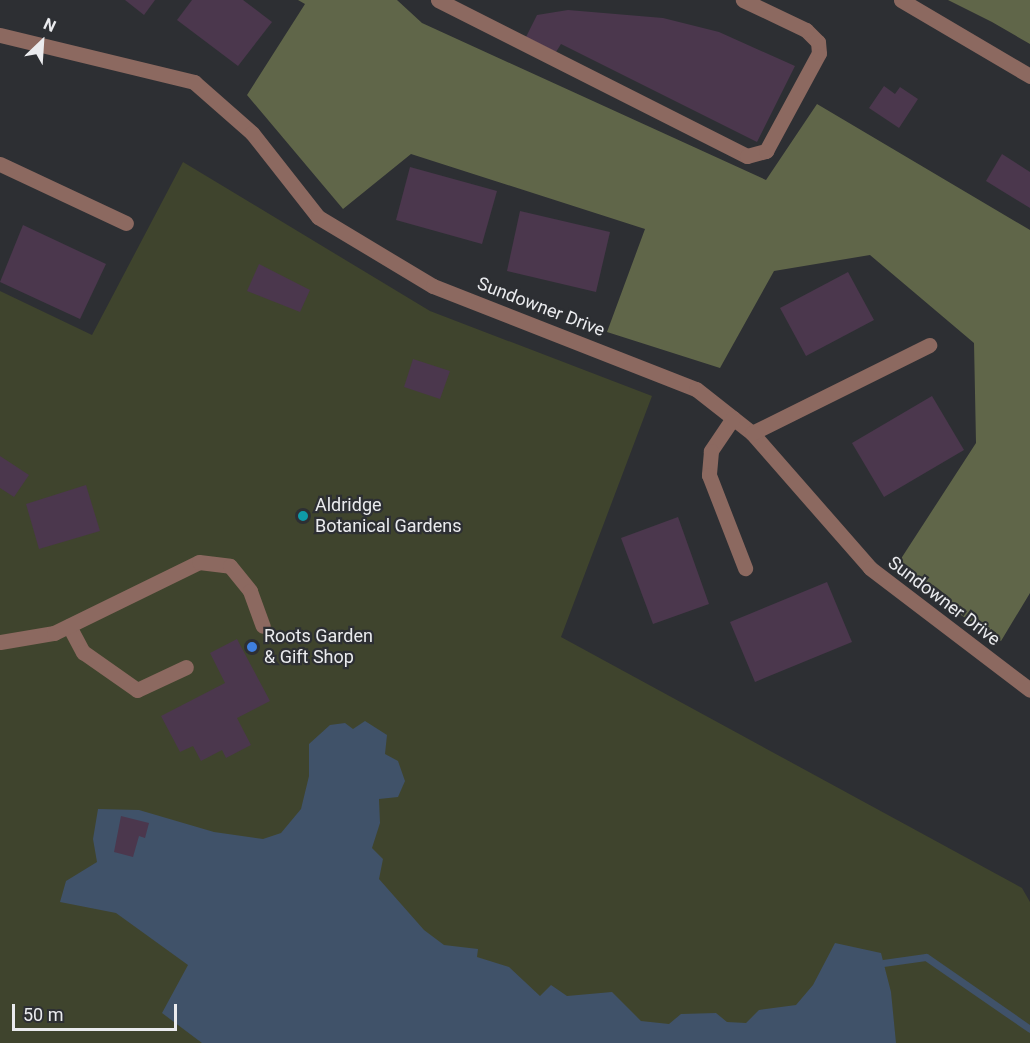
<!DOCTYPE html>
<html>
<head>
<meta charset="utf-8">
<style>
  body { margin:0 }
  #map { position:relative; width:1030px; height:1043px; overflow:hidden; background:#2d2f33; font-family:Roboto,sans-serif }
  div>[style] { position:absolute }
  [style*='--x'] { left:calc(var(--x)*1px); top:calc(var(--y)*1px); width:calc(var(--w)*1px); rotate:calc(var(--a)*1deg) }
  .green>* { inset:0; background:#3f442d }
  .forest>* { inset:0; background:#606649 }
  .water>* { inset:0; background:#405269 }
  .stream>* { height:7px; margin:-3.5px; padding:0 3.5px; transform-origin:3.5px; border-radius:3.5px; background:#405269 }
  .building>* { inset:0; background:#4b374d }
  .minor>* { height:15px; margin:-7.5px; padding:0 7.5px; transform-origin:7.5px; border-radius:7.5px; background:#8c6960 }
  .dots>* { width:16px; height:16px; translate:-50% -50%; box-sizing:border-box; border:3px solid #2d2f33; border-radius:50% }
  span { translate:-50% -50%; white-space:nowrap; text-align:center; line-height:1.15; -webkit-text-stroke:4.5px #2d2f33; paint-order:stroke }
  .street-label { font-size:18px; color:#eaebee }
  .poi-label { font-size:18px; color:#eaebee }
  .left { translate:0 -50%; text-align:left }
  .north { position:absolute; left:12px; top:12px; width:60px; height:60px; -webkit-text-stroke:4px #2d2f33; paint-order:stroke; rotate:25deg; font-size:16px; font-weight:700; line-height:24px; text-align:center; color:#eaebee }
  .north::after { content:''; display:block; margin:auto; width:21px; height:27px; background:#eaebee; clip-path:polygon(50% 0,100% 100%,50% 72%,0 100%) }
  .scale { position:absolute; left:12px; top:1004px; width:165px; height:27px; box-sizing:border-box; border:3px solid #eaebee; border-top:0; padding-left:8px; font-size:18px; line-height:21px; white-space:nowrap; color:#eaebee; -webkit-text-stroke:4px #2d2f33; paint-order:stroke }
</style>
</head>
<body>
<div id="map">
  <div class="green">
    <div style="clip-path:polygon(183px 162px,430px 311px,652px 396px,561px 637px,1022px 888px,1030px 902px,1030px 1043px,0 1043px,0 291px,92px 335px)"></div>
  </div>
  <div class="forest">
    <div style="clip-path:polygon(298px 0,397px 0,422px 23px,766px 180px,817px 104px,1030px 230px,1030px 593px,1001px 641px,893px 571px,976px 443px,974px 343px,870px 255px,774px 271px,720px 368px,607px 332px,645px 229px,411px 154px,343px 209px,247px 95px,305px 4px)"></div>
    <div style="clip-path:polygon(948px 0,1030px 0,1030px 44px,992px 22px)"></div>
  </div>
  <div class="water">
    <div style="clip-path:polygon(365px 721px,387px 735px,385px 754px,398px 761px,405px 781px,398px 797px,379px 799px,380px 823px,372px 848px,383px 859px,379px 879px,424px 930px,444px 945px,478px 949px,477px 957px,509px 967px,540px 996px,551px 985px,567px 996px,612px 992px,641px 1021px,669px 1024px,681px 1014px,716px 1013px,727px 1022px,746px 1023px,759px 1010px,796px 1005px,813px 985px,835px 943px,881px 953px,891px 992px,896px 1043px,202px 1043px,162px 1013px,188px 965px,116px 913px,60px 902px,66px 881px,97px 862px,93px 839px,98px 809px,139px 810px,214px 832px,263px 839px,281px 833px,301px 809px,309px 776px,309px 744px,330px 725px,345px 723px,353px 729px)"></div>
  </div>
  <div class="stream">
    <div style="--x:883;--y:963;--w:43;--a:-7.9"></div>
    <div style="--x:926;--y:957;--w:126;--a:34.7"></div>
  </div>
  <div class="building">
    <div style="clip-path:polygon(125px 0,155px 0,144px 15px)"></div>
    <div style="clip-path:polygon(192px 0,243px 0,272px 22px,238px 66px,177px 20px)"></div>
    <div style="clip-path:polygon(568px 10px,663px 18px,719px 32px,795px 66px,757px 142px,561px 44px,556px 52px,526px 37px,537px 15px)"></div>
    <div style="clip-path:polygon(884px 86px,895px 94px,900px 87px,918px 99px,899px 128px,869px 108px)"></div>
    <div style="clip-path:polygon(1002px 154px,1030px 172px,1030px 208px,986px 181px)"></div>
    <div style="clip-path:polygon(410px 167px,497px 191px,482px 244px,396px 220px)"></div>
    <div style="clip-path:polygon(520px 211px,610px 232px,596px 292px,507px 271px)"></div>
    <div style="clip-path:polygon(23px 225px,106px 264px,80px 319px,0 282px)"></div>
    <div style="clip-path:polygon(259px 264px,310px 290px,300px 312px,247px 291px)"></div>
    <div style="clip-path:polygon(848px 272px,874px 320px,806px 356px,780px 308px)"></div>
    <div style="clip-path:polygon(413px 359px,450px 371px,440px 399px,404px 387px)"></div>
    <div style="clip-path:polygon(932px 396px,964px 450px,884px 497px,852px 443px)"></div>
    <div style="clip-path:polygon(0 456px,29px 475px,14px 497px,0 488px)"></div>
    <div style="clip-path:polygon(86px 485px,100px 531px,39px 549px,26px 504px)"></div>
    <div style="clip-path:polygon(678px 517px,709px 604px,653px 624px,621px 538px)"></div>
    <div style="clip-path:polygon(827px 582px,852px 642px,755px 682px,730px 622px)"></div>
    <div style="clip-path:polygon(237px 639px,270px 701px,237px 718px,251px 745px,226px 758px,222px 750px,201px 761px,193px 746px,180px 752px,161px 716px,225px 683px,210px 653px)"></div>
    <div style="clip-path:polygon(121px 816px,149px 823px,145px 838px,139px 836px,133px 857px,114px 852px)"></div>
  </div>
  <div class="minor">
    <div style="--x:438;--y:0;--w:346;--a:26.8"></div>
    <div style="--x:747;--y:156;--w:20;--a:-15"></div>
    <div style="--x:766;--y:151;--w:111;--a:-61.6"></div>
    <div style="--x:819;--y:53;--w:11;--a:-95"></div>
    <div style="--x:818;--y:42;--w:17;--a:-135"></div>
    <div style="--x:806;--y:30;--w:70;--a:-154.5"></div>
    <div style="--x:901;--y:0;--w:150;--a:30.5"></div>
    <div style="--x:0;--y:35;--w:200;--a:13.6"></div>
    <div style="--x:194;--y:82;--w:77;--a:41.3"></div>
    <div style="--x:252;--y:133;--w:107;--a:51.8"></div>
    <div style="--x:318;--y:217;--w:134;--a:31"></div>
    <div style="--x:433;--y:286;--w:282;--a:21.4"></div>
    <div style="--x:696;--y:389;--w:71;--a:38.2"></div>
    <div style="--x:752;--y:433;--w:179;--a:48.8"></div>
    <div style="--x:870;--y:568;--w:201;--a:37.3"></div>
    <div style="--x:0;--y:164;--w:139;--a:25.1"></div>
    <div style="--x:733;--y:418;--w:40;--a:124"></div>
    <div style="--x:711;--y:451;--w:24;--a:95"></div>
    <div style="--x:709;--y:475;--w:100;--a:68.8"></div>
    <div style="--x:752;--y:433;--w:198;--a:-26.4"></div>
    <div style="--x:69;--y:626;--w:30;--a:62"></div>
    <div style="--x:83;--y:652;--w:66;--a:35.1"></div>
    <div style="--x:137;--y:690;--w:54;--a:-25.1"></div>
    <div style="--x:0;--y:642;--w:55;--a:-9.5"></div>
    <div style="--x:54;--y:633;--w:161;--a:-26.1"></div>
    <div style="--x:199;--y:562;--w:31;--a:7"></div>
    <div style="--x:230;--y:566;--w:32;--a:51"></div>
    <div style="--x:250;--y:591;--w:37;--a:70"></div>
  </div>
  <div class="dots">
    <div style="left:303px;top:516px;background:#0f9aa8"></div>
    <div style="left:252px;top:647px;background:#3f7fe0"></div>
  </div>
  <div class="street-label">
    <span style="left:541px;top:307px;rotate:21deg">Sundowner Drive</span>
    <span style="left:944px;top:601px;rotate:37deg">Sundowner Drive</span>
  </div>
  <div class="poi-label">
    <span class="left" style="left:315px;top:516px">Aldridge<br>Botanical Gardens</span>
    <span class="left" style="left:264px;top:647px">Roots Garden<br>&amp; Gift Shop</span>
  </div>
  <div class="north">N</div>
  <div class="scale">50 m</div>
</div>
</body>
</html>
